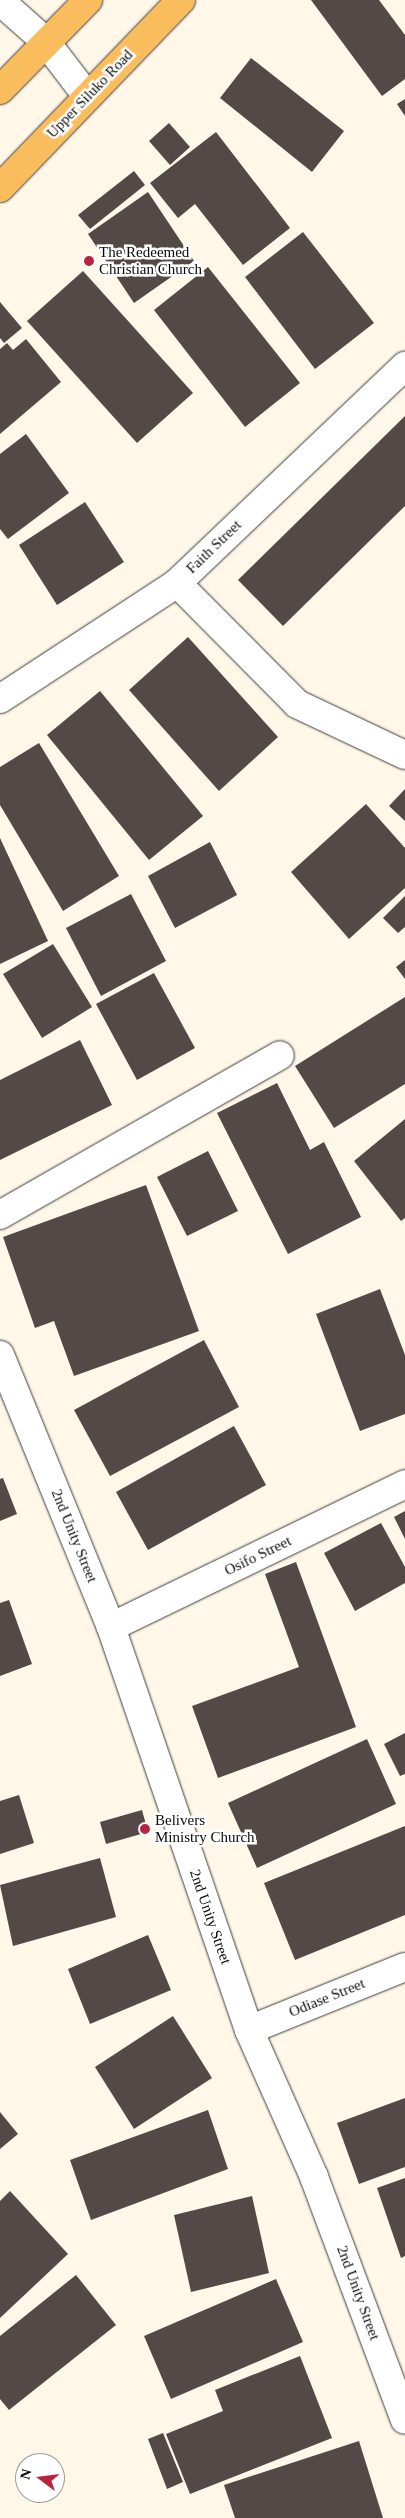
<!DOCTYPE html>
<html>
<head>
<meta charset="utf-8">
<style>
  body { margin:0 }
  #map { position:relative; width:405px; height:2518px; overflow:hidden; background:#fff7e8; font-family:Georgia,serif }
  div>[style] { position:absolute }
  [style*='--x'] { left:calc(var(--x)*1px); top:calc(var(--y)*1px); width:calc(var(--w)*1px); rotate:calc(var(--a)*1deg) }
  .building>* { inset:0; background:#534a47 }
  .roads { filter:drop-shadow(0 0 1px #3d3d3d) drop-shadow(0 0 1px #3d3d3d) }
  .minor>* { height:28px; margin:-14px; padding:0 14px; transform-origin:14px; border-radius:14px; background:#fff }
  .primary>* { height:28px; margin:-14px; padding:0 14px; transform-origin:14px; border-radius:14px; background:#f9bd5d }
  .dots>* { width:14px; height:14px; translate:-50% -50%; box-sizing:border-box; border:2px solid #fff; border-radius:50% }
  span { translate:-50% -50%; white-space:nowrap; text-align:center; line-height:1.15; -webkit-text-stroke:5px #fff; paint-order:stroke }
  .street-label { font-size:15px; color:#0a0a0a }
  .poi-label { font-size:15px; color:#0a0a0a }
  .left { translate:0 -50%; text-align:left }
  .north { position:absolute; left:15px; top:2453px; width:50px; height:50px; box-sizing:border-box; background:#fff; border:1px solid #9d9d9d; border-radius:50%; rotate:285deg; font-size:14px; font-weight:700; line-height:20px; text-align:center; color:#0a0a0a }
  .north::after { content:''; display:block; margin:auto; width:18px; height:22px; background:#ba2340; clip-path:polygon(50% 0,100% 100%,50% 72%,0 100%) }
</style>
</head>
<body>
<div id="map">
  <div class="building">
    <div style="clip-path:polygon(311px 0,379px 0,405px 35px,405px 79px,382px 96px)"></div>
    <div style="clip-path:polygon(251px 58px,344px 131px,312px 172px,220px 98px)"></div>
    <div style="clip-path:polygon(405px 99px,405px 116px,397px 104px)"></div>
    <div style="clip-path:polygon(169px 123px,190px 147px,170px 165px,149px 141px)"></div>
    <div style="clip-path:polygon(216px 132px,290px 228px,243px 265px,195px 204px,178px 218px,150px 183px)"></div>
    <div style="clip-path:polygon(134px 171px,145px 185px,90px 229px,78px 215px)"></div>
    <div style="clip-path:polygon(148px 192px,194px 261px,134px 303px,88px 234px)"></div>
    <div style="clip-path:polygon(303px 232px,374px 323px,315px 369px,245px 277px)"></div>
    <div style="clip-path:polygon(208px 267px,300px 383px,245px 427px,154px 310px)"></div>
    <div style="clip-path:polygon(83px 271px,193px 393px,137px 443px,27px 321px)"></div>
    <div style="clip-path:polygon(0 302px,22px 328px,4px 343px,0 338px)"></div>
    <div style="clip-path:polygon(26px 339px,61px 382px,0 434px,0 349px,7px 343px,13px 350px)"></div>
    <div style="clip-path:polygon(405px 416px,405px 506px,283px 626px,238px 580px)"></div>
    <div style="clip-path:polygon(26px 434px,69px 493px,8px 539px,0 529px,0 454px)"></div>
    <div style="clip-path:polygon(85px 502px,124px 562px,57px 605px,19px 545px)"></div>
    <div style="clip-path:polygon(188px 637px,278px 737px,219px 791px,129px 690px)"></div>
    <div style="clip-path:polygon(100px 691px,203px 816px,149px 860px,47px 735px)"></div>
    <div style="clip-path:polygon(39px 743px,119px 876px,63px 911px,0 805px,0 767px)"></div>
    <div style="clip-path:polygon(405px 789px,405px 821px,389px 806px)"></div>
    <div style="clip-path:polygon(366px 804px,405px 848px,405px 888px,349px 939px,291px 872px)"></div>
    <div style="clip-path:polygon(0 838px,48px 941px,0 964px)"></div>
    <div style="clip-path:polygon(210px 842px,237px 895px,175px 928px,148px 876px)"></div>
    <div style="clip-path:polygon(131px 894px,166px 961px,101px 996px,66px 928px)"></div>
    <div style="clip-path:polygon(405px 896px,405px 927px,398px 933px,383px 918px)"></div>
    <div style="clip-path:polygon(53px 944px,92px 1007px,42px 1038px,3px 974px)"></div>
    <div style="clip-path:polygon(405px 960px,405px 979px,396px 967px)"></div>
    <div style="clip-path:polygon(154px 973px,195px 1048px,137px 1080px,96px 1004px)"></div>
    <div style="clip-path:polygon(405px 997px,405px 1084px,334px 1128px,295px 1066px)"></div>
    <div style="clip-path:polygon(80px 1040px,112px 1105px,0 1160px,0 1080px)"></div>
    <div style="clip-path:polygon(277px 1083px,310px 1150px,324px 1142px,361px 1217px,288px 1254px,217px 1113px)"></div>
    <div style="clip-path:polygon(405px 1119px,405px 1218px,401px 1221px,354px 1161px)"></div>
    <div style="clip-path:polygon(208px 1151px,238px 1211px,187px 1236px,157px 1177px)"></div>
    <div style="clip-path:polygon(146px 1185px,199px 1331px,74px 1376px,54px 1321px,35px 1328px,3px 1237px)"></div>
    <div style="clip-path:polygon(380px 1289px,405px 1355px,405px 1414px,360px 1431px,316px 1314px)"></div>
    <div style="clip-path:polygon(204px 1340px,239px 1407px,110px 1476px,74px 1410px)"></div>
    <div style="clip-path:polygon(234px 1426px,266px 1485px,148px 1550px,116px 1492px)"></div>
    <div style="clip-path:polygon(3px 1478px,17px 1514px,0 1521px,0 1479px)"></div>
    <div style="clip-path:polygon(405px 1511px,405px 1539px,394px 1517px)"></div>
    <div style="clip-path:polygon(381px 1523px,405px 1567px,405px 1583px,355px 1611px,324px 1553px)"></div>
    <div style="clip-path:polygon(296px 1562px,356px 1727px,218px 1778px,192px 1706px,299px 1667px,265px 1574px)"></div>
    <div style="clip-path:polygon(9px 1600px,32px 1664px,0 1676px,0 1603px)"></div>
    <div style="clip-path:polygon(405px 1733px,405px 1774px,400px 1776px,384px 1744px)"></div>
    <div style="clip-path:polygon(367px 1739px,396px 1804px,257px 1868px,228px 1803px)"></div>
    <div style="clip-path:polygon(19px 1795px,34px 1843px,0 1854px,0 1801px)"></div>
    <div style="clip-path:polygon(142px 1810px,148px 1832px,106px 1844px,100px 1822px)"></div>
    <div style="clip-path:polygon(405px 1826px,405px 1915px,295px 1960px,264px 1883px)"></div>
    <div style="clip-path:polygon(100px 1858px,116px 1917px,13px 1946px,0 1885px)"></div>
    <div style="clip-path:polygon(148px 1935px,171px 1990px,90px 2024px,68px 1969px)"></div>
    <div style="clip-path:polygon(173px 2016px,212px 2078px,134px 2129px,95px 2067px)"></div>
    <div style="clip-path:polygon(405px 2098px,405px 2167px,359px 2184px,337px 2123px)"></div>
    <div style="clip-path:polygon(208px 2110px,228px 2169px,91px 2220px,70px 2160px)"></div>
    <div style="clip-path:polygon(0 2112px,18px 2134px,0 2149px)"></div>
    <div style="clip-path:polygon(405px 2178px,405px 2256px,401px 2258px,377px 2188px)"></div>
    <div style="clip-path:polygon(10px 2191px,68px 2254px,0 2318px,0 2201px)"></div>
    <div style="clip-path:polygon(252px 2196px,269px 2273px,191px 2292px,174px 2215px)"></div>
    <div style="clip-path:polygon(76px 2275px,116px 2325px,9px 2410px,0 2399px,0 2336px)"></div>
    <div style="clip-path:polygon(276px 2279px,303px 2342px,171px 2399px,144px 2336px)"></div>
    <div style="clip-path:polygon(300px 2356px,332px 2438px,190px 2494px,166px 2434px,223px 2411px,215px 2390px)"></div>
    <div style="clip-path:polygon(163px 2433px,183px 2482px,167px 2489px,148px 2439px)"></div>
    <div style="clip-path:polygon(359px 2441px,383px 2518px,235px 2518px,224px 2485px)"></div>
  </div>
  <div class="roads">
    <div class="minor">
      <div style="--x:0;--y:1;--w:60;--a:41.6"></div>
      <div style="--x:45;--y:41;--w:69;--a:52.6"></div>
      <div style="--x:177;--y:583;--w:170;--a:45.2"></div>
      <div style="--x:297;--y:704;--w:119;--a:25.3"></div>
      <div style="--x:0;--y:699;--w:212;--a:-33.2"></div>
      <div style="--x:177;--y:583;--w:315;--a:-43.6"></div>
      <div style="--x:0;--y:1215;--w:322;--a:-29.7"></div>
      <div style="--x:0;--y:1355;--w:294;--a:67.8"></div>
      <div style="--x:111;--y:1627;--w:426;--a:71.1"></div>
      <div style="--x:249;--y:2030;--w:161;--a:66.1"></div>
      <div style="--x:314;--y:2177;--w:259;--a:69.5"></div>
      <div style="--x:111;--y:1627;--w:327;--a:-25.9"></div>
      <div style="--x:249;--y:2030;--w:168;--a:-22"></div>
    </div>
    <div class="primary">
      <div style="--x:0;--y:90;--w:126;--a:-45.6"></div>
      <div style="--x:0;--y:188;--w:261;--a:-46.1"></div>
    </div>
  </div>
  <div class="dots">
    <div style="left:89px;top:261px;background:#ba2340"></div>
    <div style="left:145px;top:1829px;background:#ba2340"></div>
  </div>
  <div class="street-label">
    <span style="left:90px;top:94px;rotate:-46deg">Upper Siluko Road</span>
    <span style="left:214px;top:547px;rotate:-44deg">Faith Street</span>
    <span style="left:74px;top:1536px;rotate:68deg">2nd Unity Street</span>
    <span style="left:258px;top:1556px;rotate:-26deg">Osifo Street</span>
    <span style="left:210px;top:1917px;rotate:71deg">2nd Unity Street</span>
    <span style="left:327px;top:1998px;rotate:-22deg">Odiase Street</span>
    <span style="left:358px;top:2293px;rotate:70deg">2nd Unity Street</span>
  </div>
  <div class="poi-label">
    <span class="left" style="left:99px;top:261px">The Redeemed<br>Christian Church</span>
    <span class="left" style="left:155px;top:1829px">Belivers<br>Ministry Church</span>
  </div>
  <div class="north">N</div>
</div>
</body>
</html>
